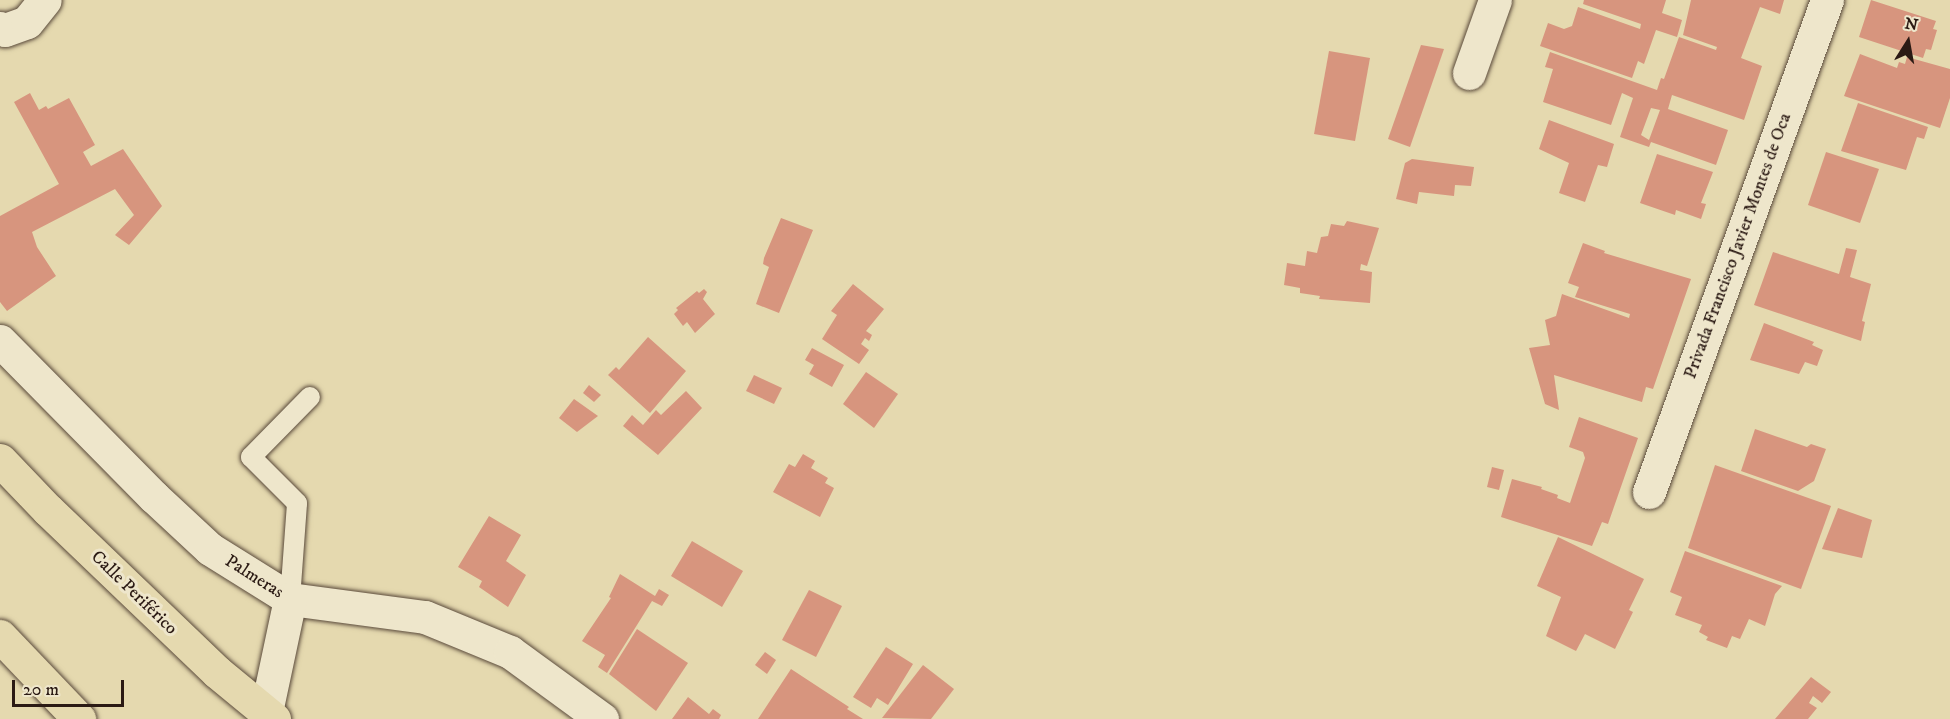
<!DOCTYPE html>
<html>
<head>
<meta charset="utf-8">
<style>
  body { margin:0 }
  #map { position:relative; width:1950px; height:719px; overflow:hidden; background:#e5d9af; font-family:"IM FELL DW Pica",serif }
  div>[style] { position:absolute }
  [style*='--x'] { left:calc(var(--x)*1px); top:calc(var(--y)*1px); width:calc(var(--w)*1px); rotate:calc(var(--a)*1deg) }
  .building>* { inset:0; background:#d7957e }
  .roads { filter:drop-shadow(0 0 2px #5a4a3b) drop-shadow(0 0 2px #5a4a3b) }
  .service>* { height:20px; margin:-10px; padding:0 10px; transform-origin:10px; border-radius:10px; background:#eee6cb }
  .minor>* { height:33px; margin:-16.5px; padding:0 16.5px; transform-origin:16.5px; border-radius:16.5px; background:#eee6cb }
  .trunk>* { height:33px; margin:-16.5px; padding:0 16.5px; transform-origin:16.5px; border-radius:16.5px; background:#e5d9af }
  span { translate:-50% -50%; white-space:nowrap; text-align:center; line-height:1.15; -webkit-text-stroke:6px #eee6cb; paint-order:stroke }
  .street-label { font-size:18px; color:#2b1a14 }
  .north { position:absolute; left:1878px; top:12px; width:60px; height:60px; -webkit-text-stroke:4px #eee6cb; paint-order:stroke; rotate:11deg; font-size:16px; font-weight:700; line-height:24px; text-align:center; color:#2b1a14 }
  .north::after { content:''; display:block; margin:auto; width:21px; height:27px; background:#2b1a14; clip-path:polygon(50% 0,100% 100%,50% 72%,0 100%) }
  .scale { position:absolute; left:12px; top:680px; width:112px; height:27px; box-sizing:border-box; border:3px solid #2b1a14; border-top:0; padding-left:8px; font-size:18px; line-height:21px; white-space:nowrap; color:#2b1a14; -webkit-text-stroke:4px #eee6cb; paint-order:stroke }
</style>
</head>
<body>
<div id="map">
  <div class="building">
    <div style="clip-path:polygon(1584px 0,1666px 0,1662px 13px,1682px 20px,1677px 37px,1656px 30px,1644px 64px,1638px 61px,1632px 78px,1540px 46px,1548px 23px,1564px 29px,1572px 26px,1578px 7px,1640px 29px,1641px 24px,1583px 4px)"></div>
    <div style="clip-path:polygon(evenodd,1691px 0,1784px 0,1780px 14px,1760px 7px,1741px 58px,1762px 66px,1744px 120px,1672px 95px,1668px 109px,1728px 130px,1716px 165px,1651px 142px,1649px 147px,1620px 137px,1633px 98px,1622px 93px,1611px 125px,1543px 102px,1553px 69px,1545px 67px,1550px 52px,1657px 90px,1661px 78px,1664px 79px,1679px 37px,1716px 50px,1717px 47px,1683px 35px,1691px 0,1651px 108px,1660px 110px,1649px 140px,1641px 135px,1651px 108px)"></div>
    <div style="clip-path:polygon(1871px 0,1936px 21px,1933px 29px,1937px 30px,1931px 50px,1926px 49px,1923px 58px,1859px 37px)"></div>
    <div style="clip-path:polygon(1421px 45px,1444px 49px,1410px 147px,1388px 139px)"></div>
    <div style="clip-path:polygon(1329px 51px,1370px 58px,1355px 141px,1314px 134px)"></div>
    <div style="clip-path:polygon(1860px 54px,1897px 68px,1899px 62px,1905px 64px,1907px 57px,1950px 69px,1950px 98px,1940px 128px,1844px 96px)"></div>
    <div style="clip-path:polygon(30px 93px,39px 110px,46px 106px,48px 109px,69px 98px,95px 145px,83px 152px,91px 166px,123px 149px,162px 206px,129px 245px,115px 235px,134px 215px,115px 189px,32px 232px,37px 247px,56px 276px,7px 311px,0 302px,0 216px,59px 184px,14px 102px)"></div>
    <div style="clip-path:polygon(1858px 103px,1928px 127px,1924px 139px,1917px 137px,1906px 170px,1841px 151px)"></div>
    <div style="clip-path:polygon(1549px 120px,1614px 144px,1607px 167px,1598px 165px,1585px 202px,1559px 193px,1569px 163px,1539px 149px)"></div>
    <div style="clip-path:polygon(1826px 152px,1879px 169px,1860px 223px,1808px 205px)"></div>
    <div style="clip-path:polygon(1657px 154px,1713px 172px,1701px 203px,1706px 204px,1701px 219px,1676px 210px,1675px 215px,1640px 203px)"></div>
    <div style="clip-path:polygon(1412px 159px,1474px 167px,1471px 186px,1455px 185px,1454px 196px,1419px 192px,1417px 204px,1396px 199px,1405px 163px)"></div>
    <div style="clip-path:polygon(781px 218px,813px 230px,779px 313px,756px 304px,769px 267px,763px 264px,764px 258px)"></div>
    <div style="clip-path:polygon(1347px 221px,1379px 228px,1367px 266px,1361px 264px,1360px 270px,1372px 272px,1370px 303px,1319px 299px,1320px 296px,1300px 293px,1300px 288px,1284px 285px,1287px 263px,1305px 266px,1307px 251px,1317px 253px,1321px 237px,1328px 236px,1331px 224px,1344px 226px)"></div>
    <div style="clip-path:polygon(1583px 243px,1605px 251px,1604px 253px,1691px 279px,1653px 389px,1646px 387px,1642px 402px,1554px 375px,1559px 410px,1545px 404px,1529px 348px,1550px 345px,1545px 320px,1556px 316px,1562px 294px,1629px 318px,1630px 314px,1575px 297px,1579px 287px,1568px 283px)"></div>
    <div style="clip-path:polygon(1846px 248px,1857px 250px,1850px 277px,1871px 284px,1862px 321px,1865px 322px,1861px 341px,1754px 305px,1773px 252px,1839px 274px)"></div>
    <div style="clip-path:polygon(853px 284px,884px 309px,866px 331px,872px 335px,869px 341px,865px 338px,861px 344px,869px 350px,859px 364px,822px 339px,837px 315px,831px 311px)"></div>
    <div style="clip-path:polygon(704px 289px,707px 292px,703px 299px,715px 314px,695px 333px,687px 322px,683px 326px,674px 314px,678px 310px,676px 308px,697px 291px,699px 293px)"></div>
    <div style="clip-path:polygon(1764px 323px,1814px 342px,1812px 345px,1823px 350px,1817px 366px,1805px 362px,1799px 374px,1750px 360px)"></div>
    <div style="clip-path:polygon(648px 337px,686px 371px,650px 413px,608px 375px,616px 367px,619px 370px)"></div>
    <div style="clip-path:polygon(812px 348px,844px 365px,832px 387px,809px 374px,814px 365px,805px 360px)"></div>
    <div style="clip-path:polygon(866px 372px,898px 394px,874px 428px,843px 404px)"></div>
    <div style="clip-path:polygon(754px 375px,782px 388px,774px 404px,746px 391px)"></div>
    <div style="clip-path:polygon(589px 385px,601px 395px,594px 402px,583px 393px)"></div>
    <div style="clip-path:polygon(686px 391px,702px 408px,658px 455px,623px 426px,632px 415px,643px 425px,656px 410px,661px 415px)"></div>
    <div style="clip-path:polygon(574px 399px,598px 416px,577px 432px,559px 418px)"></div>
    <div style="clip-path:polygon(1579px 417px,1638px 438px,1608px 524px,1602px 522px,1592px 546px,1501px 517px,1512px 479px,1542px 487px,1541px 489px,1558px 495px,1557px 498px,1570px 503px,1585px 458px,1583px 452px,1569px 447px)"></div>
    <div style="clip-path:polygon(1755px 429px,1807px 447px,1811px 444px,1826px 449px,1814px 481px,1798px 491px,1741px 471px)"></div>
    <div style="clip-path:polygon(803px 454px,815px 461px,811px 468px,828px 478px,825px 483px,834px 488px,820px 517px,773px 492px,789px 464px,795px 467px)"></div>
    <div style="clip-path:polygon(1715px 465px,1831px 506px,1801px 589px,1688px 548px)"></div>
    <div style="clip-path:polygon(1492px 467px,1504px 470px,1499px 490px,1487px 487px)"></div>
    <div style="clip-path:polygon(1838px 508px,1872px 520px,1862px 558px,1822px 549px)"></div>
    <div style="clip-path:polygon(489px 516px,521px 535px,506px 561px,526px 575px,508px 607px,479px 587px,482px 581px,458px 567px)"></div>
    <div style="clip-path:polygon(1558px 537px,1644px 579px,1629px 610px,1633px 612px,1615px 649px,1585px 634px,1576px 651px,1546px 636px,1561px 597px,1537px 586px)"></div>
    <div style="clip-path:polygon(692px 541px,743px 571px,722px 607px,671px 576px)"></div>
    <div style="clip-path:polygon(1685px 551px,1782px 586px,1775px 594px,1765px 626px,1749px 619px,1740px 639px,1732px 636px,1727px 648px,1706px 640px,1708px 637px,1699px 632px,1702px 625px,1675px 615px,1682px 597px,1670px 592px)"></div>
    <div style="clip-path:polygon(620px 574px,655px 596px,659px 589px,669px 595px,662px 606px,652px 601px,607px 673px,598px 667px,605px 655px,582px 641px,611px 598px,609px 597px)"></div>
    <div style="clip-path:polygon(809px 590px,842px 606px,816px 657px,782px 640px)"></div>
    <div style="clip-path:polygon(637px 629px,688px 663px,656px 711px,609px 674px)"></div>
    <div style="clip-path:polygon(886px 647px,913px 664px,888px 705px,877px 698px,871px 708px,853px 697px)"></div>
    <div style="clip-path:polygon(765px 652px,776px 660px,767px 674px,755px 665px)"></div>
    <div style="clip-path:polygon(923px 665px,954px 689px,931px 719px,882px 718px)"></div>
    <div style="clip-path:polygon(791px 669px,849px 707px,847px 709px,863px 719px,758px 719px)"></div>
    <div style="clip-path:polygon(1811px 677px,1831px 692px,1822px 703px,1813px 696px,1809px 703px,1817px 708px,1808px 719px,1775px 719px)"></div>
    <div style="clip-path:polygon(688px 697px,709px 714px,713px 709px,721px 715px,719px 719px,672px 719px)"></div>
  </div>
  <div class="roads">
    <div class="service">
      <div style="--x:290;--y:599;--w:96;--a:-85.8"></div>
      <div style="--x:297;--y:503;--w:65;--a:-135"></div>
      <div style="--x:251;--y:457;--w:84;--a:-45.5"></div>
    </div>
    <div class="minor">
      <div style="--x:0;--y:28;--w:5;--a:22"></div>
      <div style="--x:5;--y:30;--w:23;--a:-20"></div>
      <div style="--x:27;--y:22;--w:28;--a:-51"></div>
      <div style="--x:1469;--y:73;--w:77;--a:-70.4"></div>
      <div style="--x:0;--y:341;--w:219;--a:45.4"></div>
      <div style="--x:154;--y:497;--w:76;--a:42.9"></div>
      <div style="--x:210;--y:549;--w:94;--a:32"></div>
      <div style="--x:290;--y:599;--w:136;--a:7.6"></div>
      <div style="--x:425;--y:617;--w:92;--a:22.4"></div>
      <div style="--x:510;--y:652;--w:114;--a:36.1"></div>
      <div style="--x:1649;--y:492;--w:523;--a:-70.11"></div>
      <div style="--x:266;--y:712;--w:116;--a:-78"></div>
    </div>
    <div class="trunk">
      <div style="--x:0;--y:460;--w:69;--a:46.2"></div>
      <div style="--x:48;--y:510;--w:234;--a:43.8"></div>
      <div style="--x:217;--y:672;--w:74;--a:39.5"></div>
      <div style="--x:0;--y:636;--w:115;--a:46.4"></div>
    </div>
  </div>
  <div class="street-label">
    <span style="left:1738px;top:246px;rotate:-70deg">Privada Francisco Javier Montes de Oca</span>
    <span style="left:254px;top:577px;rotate:32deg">Palmeras</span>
    <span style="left:134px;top:593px;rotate:44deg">Calle Periférico</span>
  </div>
  <div class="north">N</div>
  <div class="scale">20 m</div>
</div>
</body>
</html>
